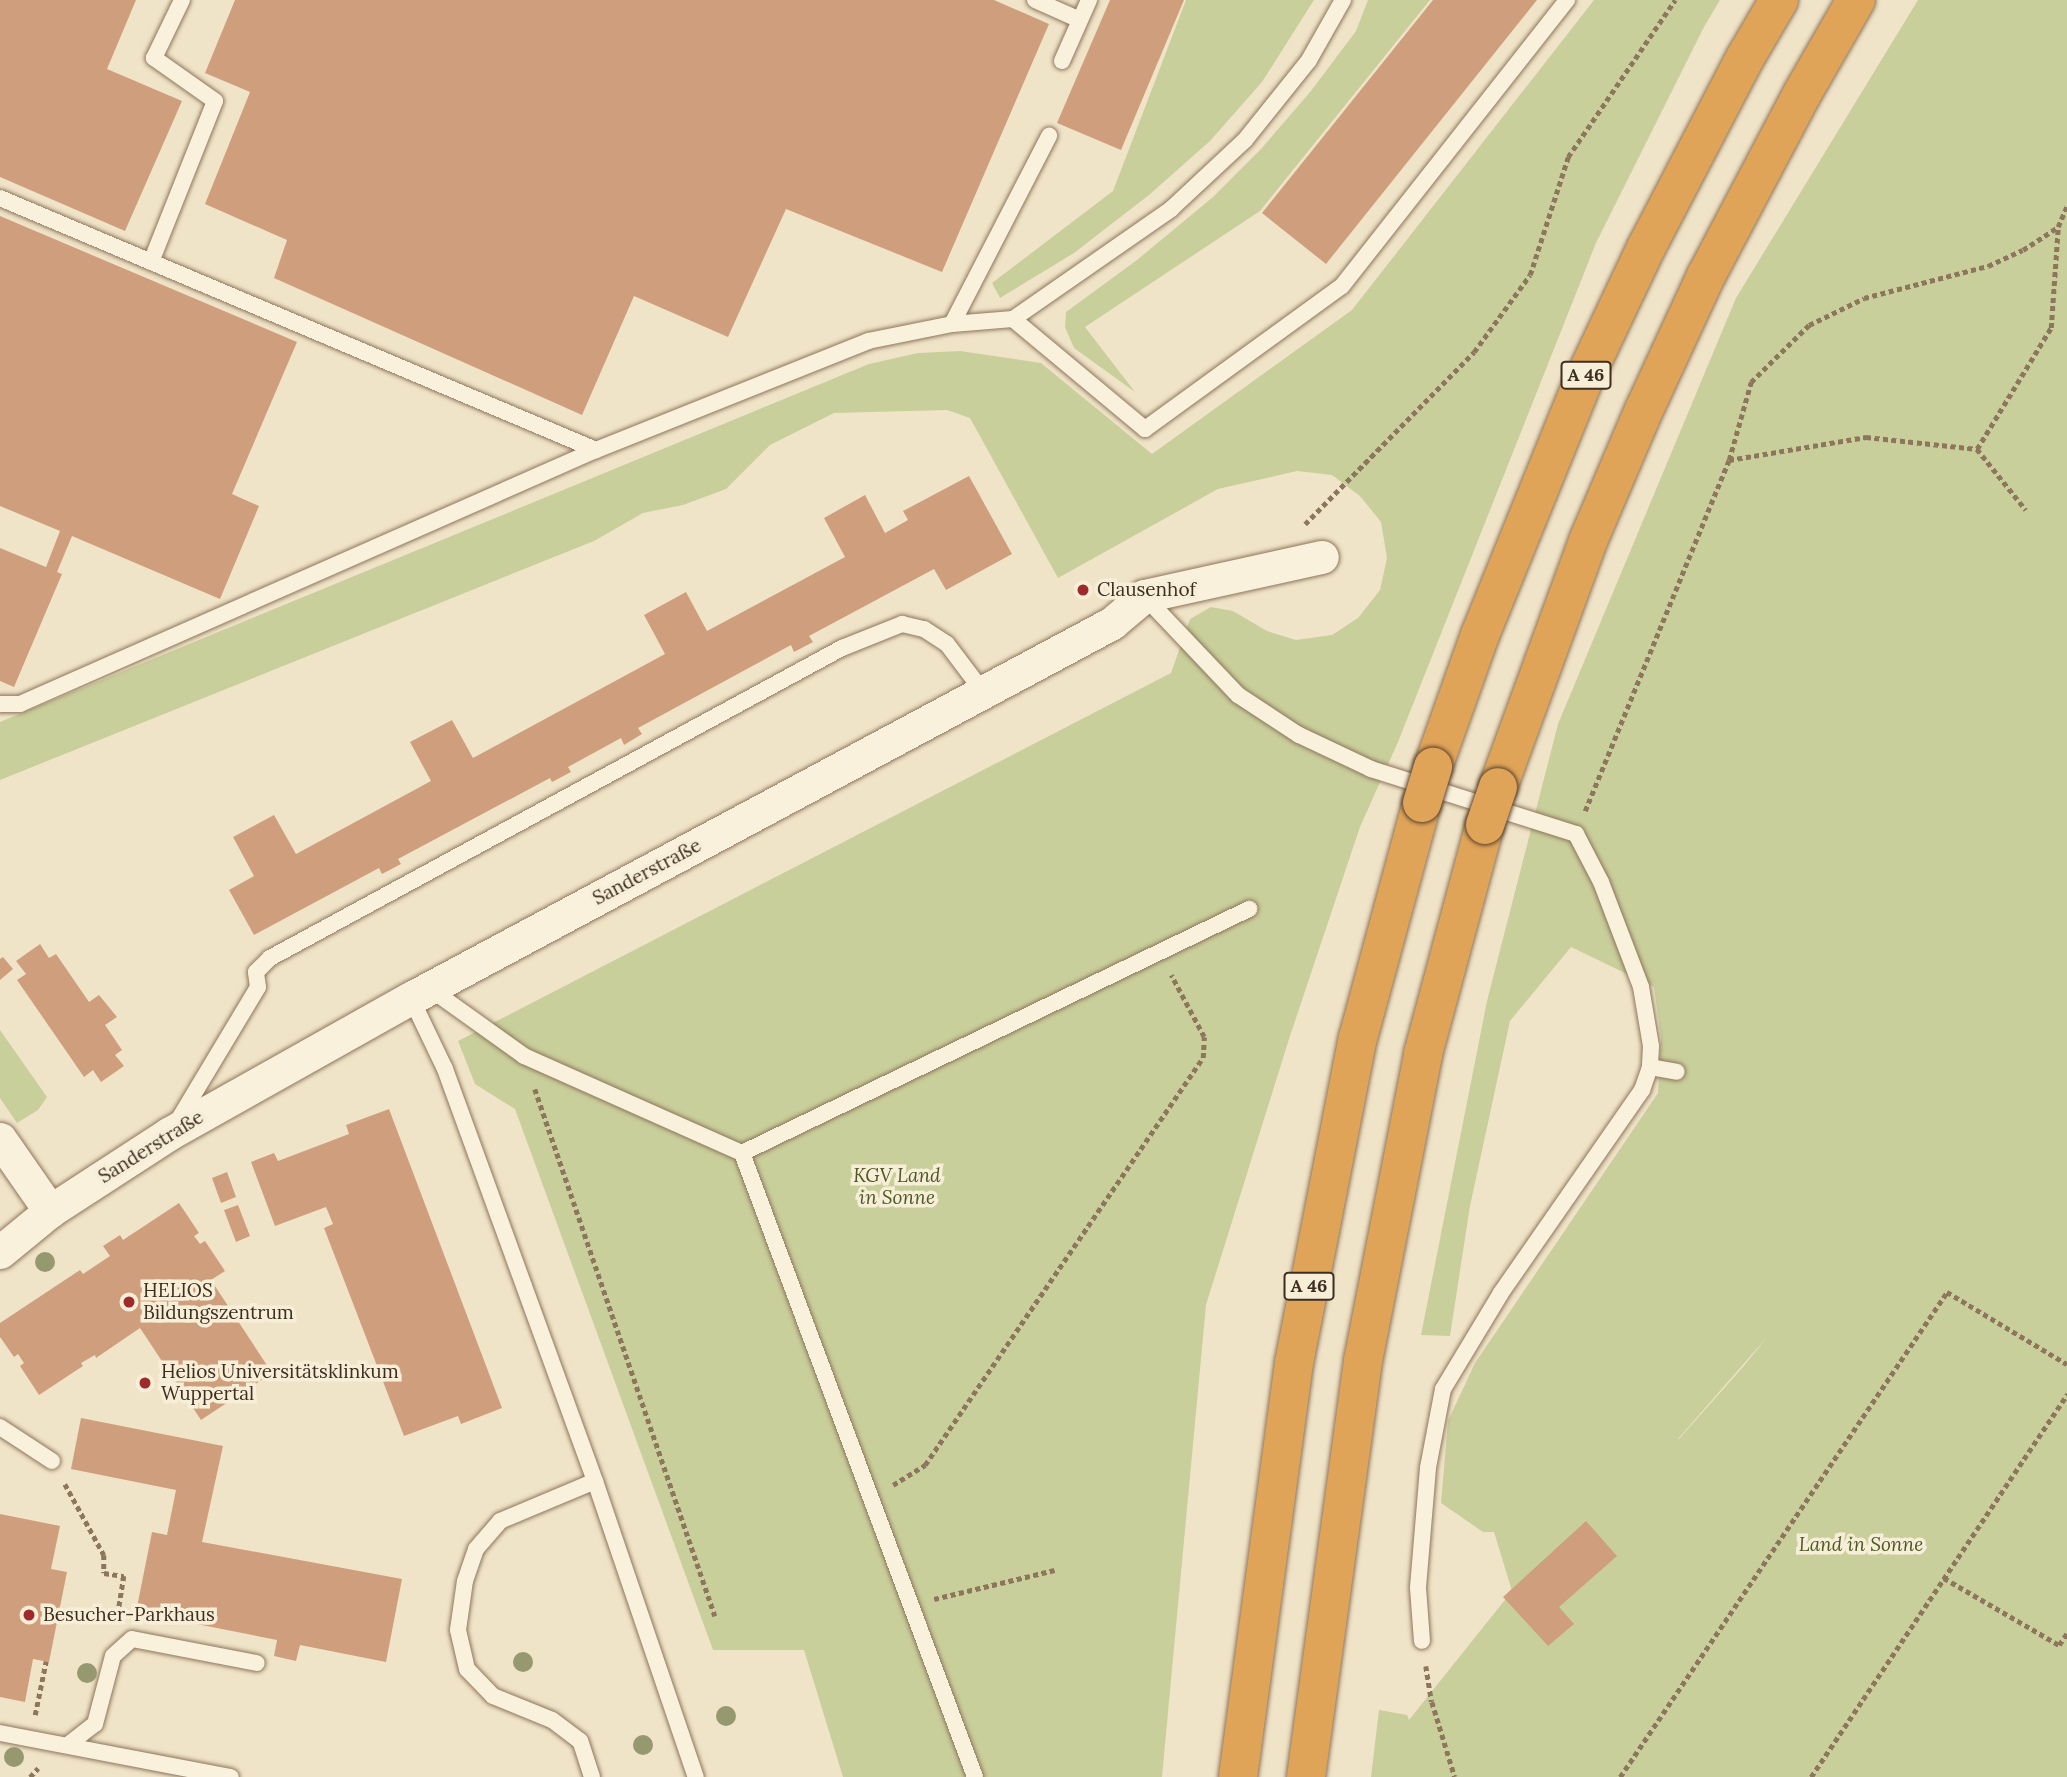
<!DOCTYPE html>
<html>
<head>
<meta charset="utf-8">
<style>
  body { margin:0 }
  #map { position:relative; width:2067px; height:1777px; overflow:hidden; background:#f0e4c8; font-family:Lora,serif }
  div>[style] { position:absolute }
  [style*='--x'] { left:calc(var(--x)*1px); top:calc(var(--y)*1px); width:calc(var(--w)*1px); rotate:calc(var(--a)*1deg) }
  .green>* { inset:0; background:#c9cf9b }
  .building>* { inset:0; background:#cf9f7d }
  .path>* { height:4.5px; margin-top:-2.25px; transform-origin:0; background:repeating-linear-gradient(90deg,#8d765c 0 5px,transparent 0 8.5px) }
  .roads { filter:drop-shadow(0 0 2px #8d765c) drop-shadow(0 0 2px #8d765c) }
  .lane>* { height:16px; margin:-8px; padding:0 8px; transform-origin:8px; border-radius:8px; background:#faf1dc }
  .street>* { height:33px; margin:-16.5px; padding:0 16.5px; transform-origin:16.5px; border-radius:16.5px; background:#faf1dc }
  .highway>* { height:38px; margin:-19px; padding:0 19px; transform-origin:19px; border-radius:19px; background:#e0a458 }
  .bridges { filter:drop-shadow(0 0 2px #5b4430) drop-shadow(0 0 2px #5b4430) }
  .highway-bridge>* { height:38px; margin:-19px; padding:0 19px; transform-origin:19px; border-radius:19px; background:#e0a458 }
  .trees>* { width:20px; height:20px; margin:-10px; border-radius:50%; background:#96986f }
  .dots>* { width:19px; height:19px; translate:-50% -50%; box-sizing:border-box; border:4px solid #f7eed8; border-radius:50% }
  span { translate:-50% -50%; white-space:nowrap; text-align:center; line-height:1.15; -webkit-text-stroke:7px #f7eed8; paint-order:stroke }
  .shield-label span { padding:2px 5px; background:#f7eed8; border:2px solid; border-radius:5px; -webkit-text-stroke-width:0 }
  .shield-label { font-size:18px; color:#3d2e20; font-weight:700 }
  .poi-label { font-size:19px; color:#3d2e20 }
  .left { translate:0 -50%; text-align:left }
  .street-label { font-size:19px; color:#3d2e20 }
  .park-label { font-size:19px; color:#4d5a26; font-style:italic }
</style>
</head>
<body>
<div id="map">
  <div class="green">
    <div style="clip-path:polygon(1186px 0,1314px 0,1262px 82px,1210px 141px,1149px 195px,1074px 253px,1000px 298px,992px 283px,1113px 191px)"></div>
    <div style="clip-path:polygon(1368px 0,1430px 0,1260px 211px,1085px 327px,1135px 392px,1074px 348px,1065px 327px,1066px 312px,1137px 260px,1213px 197px,1261px 149px,1311px 91px,1356px 31px)"></div>
    <div style="clip-path:polygon(1594px 0,1720px 0,1704px 27px,1596px 243px,1398px 742px,1360px 827px,1289px 1039px,1206px 1305px,1162px 1777px,843px 1777px,804px 1650px,713px 1650px,515px 1109px,475px 1084px,458px 1041px,1171px 673px,1190px 619px,1211px 607px,1233px 611px,1267px 631px,1296px 640px,1332px 635px,1358px 618px,1380px 590px,1387px 558px,1381px 522px,1360px 496px,1332px 475px,1297px 471px,1218px 489px,1058px 578px,970px 418px,947px 410px,834px 413px,770px 445px,726px 489px,683px 505px,643px 513px,594px 541px,0 780px,0 722px,869px 364px,918px 353px,960px 351px,1041px 363px,1152px 454px,1352px 310px)"></div>
    <div style="clip-path:polygon(evenodd,1918px 0,2067px 0,2067px 1777px,1371px 1777px,1379px 1710px,1407px 1715px,1409px 1720px,1512px 1591px,1494px 1532px,1483px 1532px,1441px 1503px,1448px 1421px,1475px 1363px,1658px 1093px,1661px 1038px,1654px 987px,1571px 947px,1510px 1021px,1470px 1206px,1450px 1336px,1421px 1335px,1487px 1001px,1558px 724px,1736px 298px,1918px 0,1768px 1336px,1742px 1368px,1678px 1440px,1678px 1439px,1768px 1336px)"></div>
    <div style="clip-path:polygon(0 1030px,47px 1097px,38px 1110px,17px 1123px,0 1098px)"></div>
  </div>
  <div class="building">
    <div style="clip-path:polygon(0 0,136px 0,107px 69px,182px 101px,125px 231px,0 177px)"></div>
    <div style="clip-path:polygon(235px 0,994px 0,1049px 24px,942px 272px,786px 209px,728px 337px,634px 296px,582px 415px,274px 278px,287px 240px,205px 204px,250px 92px,205px 73px)"></div>
    <div style="clip-path:polygon(1110px 0,1184px 0,1121px 150px,1057px 123px)"></div>
    <div style="clip-path:polygon(1433px 0,1537px 0,1326px 264px,1262px 213px)"></div>
    <div style="clip-path:polygon(0 216px,297px 342px,232px 494px,259px 506px,220px 599px,72px 536px,57px 572px,62px 574px,14px 687px,0 681px,0 548px,46px 567px,60px 531px,0 506px)"></div>
    <div style="clip-path:polygon(969px 476px,1012px 554px,946px 590px,934px 569px,809px 636px,813px 642px,794px 652px,791px 645px,638px 728px,642px 734px,624px 745px,621px 738px,568px 767px,571px 772px,552px 782px,550px 778px,398px 859px,401px 864px,382px 874px,379px 868px,254px 935px,229px 890px,254px 876px,233px 837px,274px 815px,296px 854px,431px 781px,410px 742px,452px 720px,473px 758px,665px 654px,644px 615px,686px 592px,707px 631px,845px 557px,824px 518px,865px 495px,885px 533px,908px 520px,903px 511px)"></div>
    <div style="clip-path:polygon(40px 944px,49px 958px,56px 954px,89px 1002px,99px 995px,117px 1017px,105px 1025px,122px 1050px,115px 1055px,124px 1066px,101px 1082px,93px 1070px,84px 1077px,17px 980px,26px 974px,16px 961px)"></div>
    <div style="clip-path:polygon(3px 957px,13px 969px,0 980px,0 959px)"></div>
    <div style="clip-path:polygon(389px 1109px,502px 1408px,461px 1424px,458px 1416px,404px 1436px,324px 1228px,333px 1224px,326px 1207px,275px 1226px,251px 1162px,274px 1153px,278px 1161px,349px 1134px,346px 1125px)"></div>
    <div style="clip-path:polygon(227px 1172px,236px 1197px,221px 1203px,212px 1178px)"></div>
    <div style="clip-path:polygon(179px 1203px,199px 1233px,194px 1236px,200px 1244px,205px 1241px,225px 1271px,211px 1280px,272px 1373px,201px 1420px,140px 1328px,96px 1358px,95px 1355px,81px 1363px,83px 1366px,39px 1395px,20px 1366px,24px 1363px,18px 1354px,14px 1357px,0 1337px,0 1323px,80px 1270px,83px 1274px,110px 1256px,103px 1246px,120px 1235px,123px 1240px)"></div>
    <div style="clip-path:polygon(238px 1205px,250px 1236px,236px 1242px,224px 1210px)"></div>
    <div style="clip-path:polygon(81px 1418px,223px 1446px,202px 1542px,402px 1579px,386px 1662px,300px 1645px,296px 1661px,274px 1656px,277px 1640px,136px 1612px,152px 1532px,167px 1535px,176px 1490px,71px 1469px)"></div>
    <div style="clip-path:polygon(0 1514px,60px 1526px,51px 1569px,67px 1572px,49px 1662px,33px 1659px,25px 1702px,0 1697px)"></div>
    <div style="clip-path:polygon(1586px 1521px,1617px 1556px,1559px 1607px,1574px 1624px,1548px 1646px,1503px 1597px)"></div>
  </div>
  <div class="path">
    <div style="--x:1977;--y:449;--w:78;--a:51.2"></div>
    <div style="--x:1729;--y:460;--w:139;--a:-9.5"></div>
    <div style="--x:1866;--y:437;--w:112;--a:6.2"></div>
    <div style="--x:1977;--y:449;--w:142;--a:-58.6"></div>
    <div style="--x:2051;--y:328;--w:100;--a:-86"></div>
    <div style="--x:1305;--y:524;--w:241;--a:-45.5"></div>
    <div style="--x:1474;--y:352;--w:95;--a:-54"></div>
    <div style="--x:1530;--y:275;--w:124;--a:-72.1"></div>
    <div style="--x:1568;--y:157;--w:190;--a:-55.7"></div>
    <div style="--x:1585;--y:811;--w:379;--a:-67.7"></div>
    <div style="--x:1729;--y:460;--w:81;--a:-74.2"></div>
    <div style="--x:1751;--y:382;--w:81;--a:-44.5"></div>
    <div style="--x:1809;--y:325;--w:61;--a:-26.1"></div>
    <div style="--x:1864;--y:298;--w:128;--a:-14.5"></div>
    <div style="--x:1988;--y:266;--w:38;--a:-25"></div>
    <div style="--x:2023;--y:250;--w:42;--a:-33.3"></div>
    <div style="--x:2058;--y:227;--w:23;--a:-67"></div>
    <div style="--x:535;--y:1089;--w:557;--a:71.14"></div>
    <div style="--x:65;--y:1484;--w:81;--a:61.2"></div>
    <div style="--x:104;--y:1555;--w:18;--a:90"></div>
    <div style="--x:104;--y:1573;--w:20;--a:9"></div>
    <div style="--x:124;--y:1576;--w:39;--a:99"></div>
    <div style="--x:893;--y:1485;--w:38;--a:-32"></div>
    <div style="--x:925;--y:1465;--w:493;--a:-55.7"></div>
    <div style="--x:1203;--y:1058;--w:21;--a:-87"></div>
    <div style="--x:1204;--y:1037;--w:70;--a:-118"></div>
    <div style="--x:1944;--y:1578;--w:133;--a:30.2"></div>
    <div style="--x:2059;--y:1645;--w:14;--a:-56"></div>
    <div style="--x:934;--y:1599;--w:124;--a:-13.5"></div>
    <div style="--x:1426;--y:1666;--w:36;--a:81"></div>
    <div style="--x:1432;--y:1702;--w:78;--a:73"></div>
    <div style="--x:35;--y:1715;--w:55;--a:-78.5"></div>
    <div style="--x:30;--y:1777;--w:12;--a:-48"></div>
    <div style="--x:1620;--y:1777;--w:585;--a:-56.01"></div>
    <div style="--x:1947;--y:1292;--w:140;--a:31"></div>
    <div style="--x:1811;--y:1777;--w:461;--a:-56.2"></div>
  </div>
  <div class="roads">
    <div class="lane">
      <div style="--x:1035;--y:0;--w:49;--a:24"></div>
      <div style="--x:1062;--y:61;--w:67;--a:-66.1"></div>
      <div style="--x:0;--y:198;--w:647;--a:22.92"></div>
      <div style="--x:151;--y:262;--w:173;--a:-68.3"></div>
      <div style="--x:215;--y:101;--w:75;--a:-144.8"></div>
      <div style="--x:154;--y:58;--w:64;--a:-64.2"></div>
      <div style="--x:1013;--y:319;--w:193;--a:-34.8"></div>
      <div style="--x:1171;--y:209;--w:101;--a:-43"></div>
      <div style="--x:1245;--y:140;--w:102;--a:-51.3"></div>
      <div style="--x:1309;--y:60;--w:69;--a:-60.5"></div>
      <div style="--x:952;--y:324;--w:212;--a:-62.7"></div>
      <div style="--x:1144;--y:596;--w:137;--a:46.5"></div>
      <div style="--x:1238;--y:695;--w:73;--a:33.3"></div>
      <div style="--x:1299;--y:735;--w:80;--a:25.3"></div>
      <div style="--x:1371;--y:769;--w:215;--a:17.6"></div>
      <div style="--x:1576;--y:834;--w:54;--a:62.5"></div>
      <div style="--x:1601;--y:882;--w:112;--a:69.1"></div>
      <div style="--x:1641;--y:987;--w:60;--a:80.4"></div>
      <div style="--x:1651;--y:1046;--w:21;--a:93"></div>
      <div style="--x:1650;--y:1067;--w:24;--a:109"></div>
      <div style="--x:1642;--y:1090;--w:247;--a:124.8"></div>
      <div style="--x:1501;--y:1293;--w:112;--a:121.1"></div>
      <div style="--x:1443;--y:1389;--w:80;--a:100.8"></div>
      <div style="--x:1428;--y:1468;--w:120;--a:94.8"></div>
      <div style="--x:1418;--y:1588;--w:53;--a:85.7"></div>
      <div style="--x:0;--y:704;--w:20;--a:0"></div>
      <div style="--x:20;--y:704;--w:630;--a:-23.8"></div>
      <div style="--x:596;--y:450;--w:293;--a:-21.8"></div>
      <div style="--x:868;--y:341;--w:86;--a:-11.4"></div>
      <div style="--x:952;--y:324;--w:61;--a:-4.7"></div>
      <div style="--x:1013;--y:319;--w:172;--a:39.8"></div>
      <div style="--x:1145;--y:429;--w:243;--a:-36"></div>
      <div style="--x:1342;--y:286;--w:364;--a:-51.8"></div>
      <div style="--x:429;--y:988;--w:117;--a:35.6"></div>
      <div style="--x:524;--y:1056;--w:239;--a:24"></div>
      <div style="--x:742;--y:1153;--w:563;--a:-25.7"></div>
      <div style="--x:411;--y:998;--w:79;--a:64.4"></div>
      <div style="--x:445;--y:1069;--w:438;--a:70"></div>
      <div style="--x:595;--y:1481;--w:313;--a:71.2"></div>
      <div style="--x:1650;--y:1067;--w:27;--a:10"></div>
      <div style="--x:177;--y:1122;--w:157;--a:-59"></div>
      <div style="--x:258;--y:987;--w:15;--a:-98"></div>
      <div style="--x:256;--y:972;--w:20;--a:-45"></div>
      <div style="--x:270;--y:958;--w:651;--a:-28.46"></div>
      <div style="--x:842;--y:648;--w:65;--a:-21.8"></div>
      <div style="--x:902;--y:624;--w:23;--a:13"></div>
      <div style="--x:924;--y:629;--w:27;--a:33"></div>
      <div style="--x:947;--y:644;--w:61;--a:52.9"></div>
      <div style="--x:742;--y:1153;--w:666;--a:69.52"></div>
      <div style="--x:0;--y:1427;--w:62;--a:33.2"></div>
      <div style="--x:0;--y:1733;--w:235;--a:10.8"></div>
      <div style="--x:69;--y:1744;--w:33;--a:-38"></div>
      <div style="--x:95;--y:1724;--w:70;--a:-75.2"></div>
      <div style="--x:113;--y:1656;--w:25;--a:-42"></div>
      <div style="--x:132;--y:1639;--w:127;--a:10.9"></div>
      <div style="--x:592;--y:1777;--w:38;--a:-108"></div>
      <div style="--x:580;--y:1741;--w:35;--a:-143"></div>
      <div style="--x:552;--y:1720;--w:64;--a:-157.9"></div>
      <div style="--x:493;--y:1696;--w:37;--a:-134"></div>
      <div style="--x:467;--y:1669;--w:40;--a:-103"></div>
      <div style="--x:458;--y:1630;--w:49;--a:-81.9"></div>
      <div style="--x:465;--y:1581;--w:34;--a:-71"></div>
      <div style="--x:476;--y:1549;--w:37;--a:-49"></div>
      <div style="--x:500;--y:1521;--w:103;--a:-22.8"></div>
    </div>
    <div class="street">
      <div style="--x:0;--y:1139;--w:88;--a:55.2"></div>
      <div style="--x:0;--y:1252;--w:65;--a:-39.4"></div>
      <div style="--x:50;--y:1211;--w:143;--a:-33"></div>
      <div style="--x:170;--y:1133;--w:276;--a:-29.3"></div>
      <div style="--x:411;--y:998;--w:795;--a:-28.14"></div>
      <div style="--x:1112;--y:623;--w:42;--a:-40.2"></div>
      <div style="--x:1144;--y:596;--w:182;--a:-12.4"></div>
    </div>
    <div class="highway">
      <div style="--x:1433;--y:767;--w:140;--a:-70.4"></div>
      <div style="--x:1480;--y:635;--w:279;--a:-67.9"></div>
      <div style="--x:1585;--y:377;--w:143;--a:-64.7"></div>
      <div style="--x:1646;--y:248;--w:214;--a:-62.5"></div>
      <div style="--x:1745;--y:58;--w:67;--a:-59.6"></div>
      <div style="--x:1498;--y:787;--w:262;--a:-69.9"></div>
      <div style="--x:1588;--y:541;--w:142;--a:-66.9"></div>
      <div style="--x:1644;--y:410;--w:148;--a:-65.2"></div>
      <div style="--x:1706;--y:276;--w:206;--a:-62.2"></div>
      <div style="--x:1802;--y:94;--w:108;--a:-60.1"></div>
      <div style="--x:1238;--y:1777;--w:418;--a:-82.3"></div>
      <div style="--x:1294;--y:1363;--w:331;--a:-78.9"></div>
      <div style="--x:1358;--y:1038;--w:244;--a:-74.8"></div>
      <div style="--x:1306;--y:1777;--w:420;--a:-82.2"></div>
      <div style="--x:1363;--y:1361;--w:313;--a:-78.9"></div>
      <div style="--x:1423;--y:1054;--w:237;--a:-74.9"></div>
    </div>
  </div>
  <div class="bridges">
    <div class="highway-bridge">
      <div style="--x:1422;--y:803;--w:38;--a:-73"></div>
      <div style="--x:1485;--y:825;--w:40;--a:-71.1"></div>
    </div>
  </div>
  <div class="trees">
    <div style="left:45px;top:1262px"></div>
    <div style="left:523px;top:1662px"></div>
    <div style="left:87px;top:1673px"></div>
    <div style="left:726px;top:1716px"></div>
    <div style="left:643px;top:1745px"></div>
    <div style="left:14px;top:1757px"></div>
  </div>
  <div class="dots">
    <div style="left:1083px;top:590px;background:#9e2a2b"></div>
    <div style="left:129px;top:1302px;background:#9e2a2b"></div>
    <div style="left:145px;top:1383px;background:#9e2a2b"></div>
    <div style="left:29px;top:1615px;background:#9e2a2b"></div>
  </div>
  <div class="shield-label">
    <span style="left:1586px;top:375px">A 46</span>
    <span style="left:1309px;top:1286px">A 46</span>
  </div>
  <div class="poi-label">
    <span class="left" style="left:1097px;top:590px">Clausenhof</span>
    <span class="left" style="left:143px;top:1302px">HELIOS<br>Bildungszentrum</span>
    <span class="left" style="left:161px;top:1383px">Helios Universitätsklinkum<br>Wuppertal</span>
    <span class="left" style="left:43px;top:1615px">Besucher-Parkhaus</span>
  </div>
  <div class="street-label">
    <span style="left:647px;top:872px;rotate:-28deg">Sanderstraße</span>
    <span style="left:151px;top:1147px;rotate:-32deg">Sanderstraße</span>
  </div>
  <div class="park-label">
    <span style="left:897px;top:1187px">KGV Land<br>in Sonne</span>
    <span style="left:1861px;top:1545px">Land in Sonne</span>
  </div>
</div>
</body>
</html>
